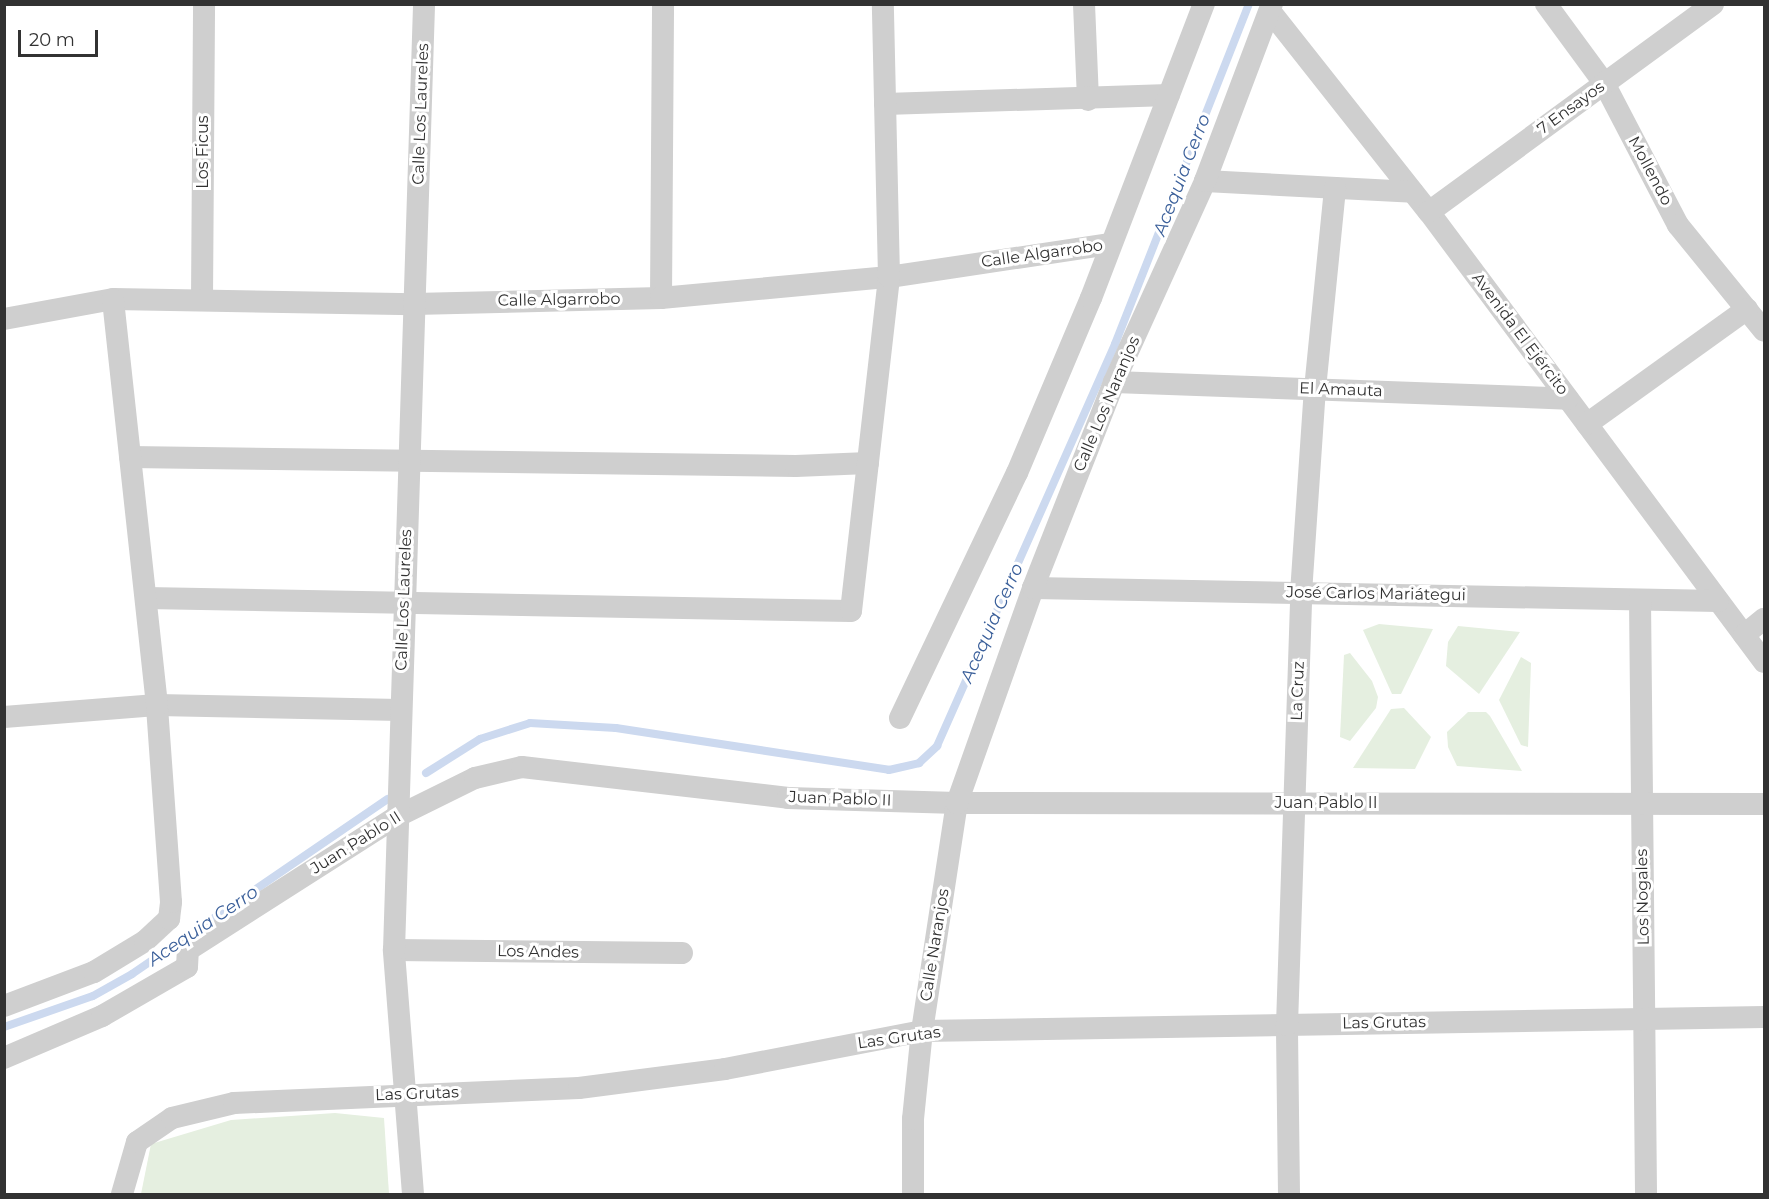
<!DOCTYPE html>
<html>
<head>
<meta charset="utf-8">
<style>
  body { margin:0 }
  #map { position:relative; width:1769px; height:1199px; overflow:hidden; background:#fff; font-family:Montserrat,sans-serif }
  div>[style] { position:absolute }
  [style*='--x'] { left:calc(var(--x)*1px); top:calc(var(--y)*1px); width:calc(var(--w)*1px); rotate:calc(var(--a)*1deg) }
  .green>* { inset:0; background:#e5efe0 }
  .stream>* { height:8px; margin:-4px; padding:0 4px; transform-origin:4px; border-radius:4px; background:#ccd9ef }
  .minor>* { height:22px; margin:-11px; padding:0 11px; transform-origin:11px; border-radius:11px; background:#cfcfcf }
  span { translate:-50% -50%; white-space:nowrap; text-align:center; line-height:1.15; -webkit-text-stroke:6px #fff; paint-order:stroke }
  .street-label { font-size:16px; color:#323232 }
  .water-label { font-size:18px; color:#3a5f9a; font-style:italic }
  .frame { position:absolute; inset:0; border:6px solid #323232; pointer-events:none }
  .scale { position:absolute; left:18px; top:30px; width:80px; height:27px; box-sizing:border-box; border:3px solid #323232; border-top:0; padding-left:8px; font-size:18px; line-height:21px; white-space:nowrap; color:#323232; -webkit-text-stroke:4px #fff; paint-order:stroke }
</style>
</head>
<body>
<div id="map">
  <div class="green">
    <div style="clip-path:polygon(1379px 624px,1433px 629px,1401px 694px,1392px 694px,1363px 630px)"></div>
    <div style="clip-path:polygon(1458px 626px,1520px 632px,1479px 694px,1446px 666px,1448px 642px)"></div>
    <div style="clip-path:polygon(1350px 653px,1372px 681px,1378px 697px,1376px 708px,1350px 741px,1340px 737px,1344px 655px)"></div>
    <div style="clip-path:polygon(1521px 657px,1531px 663px,1528px 747px,1521px 745px,1499px 700px)"></div>
    <div style="clip-path:polygon(1404px 708px,1431px 737px,1415px 769px,1353px 768px,1391px 709px)"></div>
    <div style="clip-path:polygon(1468px 712px,1486px 712px,1490px 716px,1522px 771px,1457px 766px,1448px 747px,1447px 732px)"></div>
    <div style="clip-path:polygon(335px 1113px,384px 1118px,389px 1194px,141px 1194px,151px 1144px,231px 1120px)"></div>
  </div>
  <div class="stream">
    <div style="--x:426;--y:773;--w:64;--a:-32.2"></div>
    <div style="--x:480;--y:739;--w:52;--a:-17.7"></div>
    <div style="--x:530;--y:723;--w:86;--a:3.3"></div>
    <div style="--x:616;--y:728;--w:276;--a:8.7"></div>
    <div style="--x:889;--y:770;--w:31;--a:-13"></div>
    <div style="--x:919;--y:763;--w:25;--a:-43"></div>
    <div style="--x:937;--y:746;--w:440;--a:-66.1"></div>
    <div style="--x:1115;--y:344;--w:365;--a:-68.5"></div>
    <div style="--x:4;--y:1027;--w:94;--a:-19.2"></div>
    <div style="--x:93;--y:996;--w:45;--a:-29.4"></div>
    <div style="--x:132;--y:974;--w:310;--a:-34.4"></div>
  </div>
  <div class="minor">
    <div style="--x:1084;--y:4;--w:96;--a:87.6"></div>
    <div style="--x:1546;--y:4;--w:98;--a:53.7"></div>
    <div style="--x:1604;--y:83;--w:160;--a:62.5"></div>
    <div style="--x:1678;--y:225;--w:136;--a:50.9"></div>
    <div style="--x:1270;--y:11;--w:256;--a:51.7"></div>
    <div style="--x:1429;--y:212;--w:561;--a:53.33"></div>
    <div style="--x:885;--y:104;--w:284;--a:-1.8"></div>
    <div style="--x:1205;--y:181;--w:208;--a:3"></div>
    <div style="--x:1429;--y:212;--w:352;--a:-36.2"></div>
    <div style="--x:661;--y:298;--w:294;--a:-89.6"></div>
    <div style="--x:202;--y:299;--w:295;--a:-89.6"></div>
    <div style="--x:4;--y:319;--w:111;--a:-10.4"></div>
    <div style="--x:113;--y:299;--w:301;--a:1"></div>
    <div style="--x:414;--y:304;--w:247;--a:-1.4"></div>
    <div style="--x:661;--y:298;--w:229;--a:-5.3"></div>
    <div style="--x:889;--y:277;--w:224;--a:-8.5"></div>
    <div style="--x:1114;--y:382;--w:454;--a:2.1"></div>
    <div style="--x:1587;--y:424;--w:197;--a:-35.7"></div>
    <div style="--x:130;--y:457;--w:666;--a:0.77"></div>
    <div style="--x:796;--y:466;--w:72;--a:-2.4"></div>
    <div style="--x:1033;--y:588;--w:685;--a:1.09"></div>
    <div style="--x:146;--y:598;--w:705;--a:1.06"></div>
    <div style="--x:851;--y:611;--w:336;--a:-83.5"></div>
    <div style="--x:889;--y:277;--w:273;--a:-91.3"></div>
    <div style="--x:1640;--y:600;--w:594;--a:89.42"></div>
    <div style="--x:1744;--y:635;--w:26;--a:-39"></div>
    <div style="--x:4;--y:717;--w:153;--a:-4.5"></div>
    <div style="--x:157;--y:705;--w:243;--a:1.2"></div>
    <div style="--x:900;--y:718;--w:272;--a:-64.5"></div>
    <div style="--x:1017;--y:473;--w:190;--a:-67.1"></div>
    <div style="--x:1091;--y:298;--w:315;--a:-69"></div>
    <div style="--x:394;--y:950;--w:288;--a:0.6"></div>
    <div style="--x:4;--y:1006;--w:96;--a:-20.7"></div>
    <div style="--x:94;--y:972;--w:60;--a:-31.3"></div>
    <div style="--x:145;--y:941;--w:33;--a:-43"></div>
    <div style="--x:169;--y:919;--w:17;--a:-83"></div>
    <div style="--x:171;--y:902;--w:197;--a:-94.1"></div>
    <div style="--x:157;--y:705;--w:408;--a:-96.2"></div>
    <div style="--x:4;--y:1058;--w:107;--a:-23.2"></div>
    <div style="--x:102;--y:1016;--w:98;--a:-30"></div>
    <div style="--x:187;--y:967;--w:17;--a:-87"></div>
    <div style="--x:188;--y:950;--w:247;--a:-32.6"></div>
    <div style="--x:396;--y:817;--w:88;--a:-26.3"></div>
    <div style="--x:475;--y:778;--w:48;--a:-13.2"></div>
    <div style="--x:522;--y:767;--w:268;--a:6.6"></div>
    <div style="--x:788;--y:798;--w:169;--a:1.7"></div>
    <div style="--x:957;--y:803;--w:807;--a:0.07"></div>
    <div style="--x:122;--y:1194;--w:54;--a:-73.9"></div>
    <div style="--x:137;--y:1142;--w:42;--a:-34.4"></div>
    <div style="--x:172;--y:1118;--w:64;--a:-13.6"></div>
    <div style="--x:234;--y:1103;--w:345;--a:-2.5"></div>
    <div style="--x:579;--y:1088;--w:147;--a:-7.4"></div>
    <div style="--x:725;--y:1069;--w:201;--a:-10.9"></div>
    <div style="--x:922;--y:1031;--w:842;--a:-0.95"></div>
    <div style="--x:413;--y:1194;--w:245;--a:-94.5"></div>
    <div style="--x:394;--y:950;--w:946;--a:-88.18"></div>
    <div style="--x:913;--y:1194;--w:75;--a:-90"></div>
    <div style="--x:913;--y:1119;--w:88;--a:-84.2"></div>
    <div style="--x:922;--y:1031;--w:231;--a:-81.3"></div>
    <div style="--x:957;--y:803;--w:228;--a:-70.5"></div>
    <div style="--x:1033;--y:588;--w:221;--a:-68.5"></div>
    <div style="--x:1114;--y:382;--w:221;--a:-65.6"></div>
    <div style="--x:1205;--y:181;--w:189;--a:-69.3"></div>
    <div style="--x:1289;--y:1194;--w:169;--a:-90.7"></div>
    <div style="--x:1287;--y:1025;--w:432;--a:-88.1"></div>
    <div style="--x:1301;--y:593;--w:204;--a:-86.1"></div>
    <div style="--x:1315;--y:389;--w:202;--a:-84.3"></div>
  </div>
  <div class="street-label">
    <span style="left:1571px;top:108px;rotate:-36deg">7 Ensayos</span>
    <span style="left:421px;top:114px;rotate:-88deg">Calle Los Laureles</span>
    <span style="left:203px;top:152px;rotate:-90deg">Los Ficus</span>
    <span style="left:1650px;top:171px;rotate:62deg">Mollendo</span>
    <span style="left:1042px;top:254px;rotate:-8deg">Calle Algarrobo</span>
    <span style="left:559px;top:300px;rotate:-1deg">Calle Algarrobo</span>
    <span style="left:1520px;top:334px;rotate:53deg">Avenida El Ejército</span>
    <span style="left:1341px;top:390px;rotate:2deg">El Amauta</span>
    <span style="left:1107px;top:404px;rotate:-67deg">Calle Los Naranjos</span>
    <span style="left:1376px;top:594px;rotate:1deg">José Carlos Mariátegui</span>
    <span style="left:404px;top:600px;rotate:-88deg">Calle Los Laureles</span>
    <span style="left:1298px;top:691px;rotate:-88deg">La Cruz</span>
    <span style="left:840px;top:799px;rotate:2deg">Juan Pablo II</span>
    <span style="left:1326px;top:803px">Juan Pablo II</span>
    <span style="left:356px;top:843px;rotate:-32deg">Juan Pablo II</span>
    <span style="left:1643px;top:897px;rotate:-91deg">Los Nogales</span>
    <span style="left:935px;top:945px;rotate:-81deg">Calle Naranjos</span>
    <span style="left:538px;top:952px;rotate:1deg">Los Andes</span>
    <span style="left:1384px;top:1023px;rotate:-1deg">Las Grutas</span>
    <span style="left:899px;top:1038px;rotate:-8deg">Las Grutas</span>
    <span style="left:417px;top:1094px;rotate:-2deg">Las Grutas</span>
  </div>
  <div class="water-label">
    <span style="left:1182px;top:175px;rotate:-69deg">Acequia Cerro</span>
    <span style="left:992px;top:623px;rotate:-66deg">Acequia Cerro</span>
    <span style="left:203px;top:926px;rotate:-34deg">Acequia Cerro</span>
  </div>
  <div class="frame"></div>
  <div class="scale">20 m</div>
</div>
</body>
</html>
